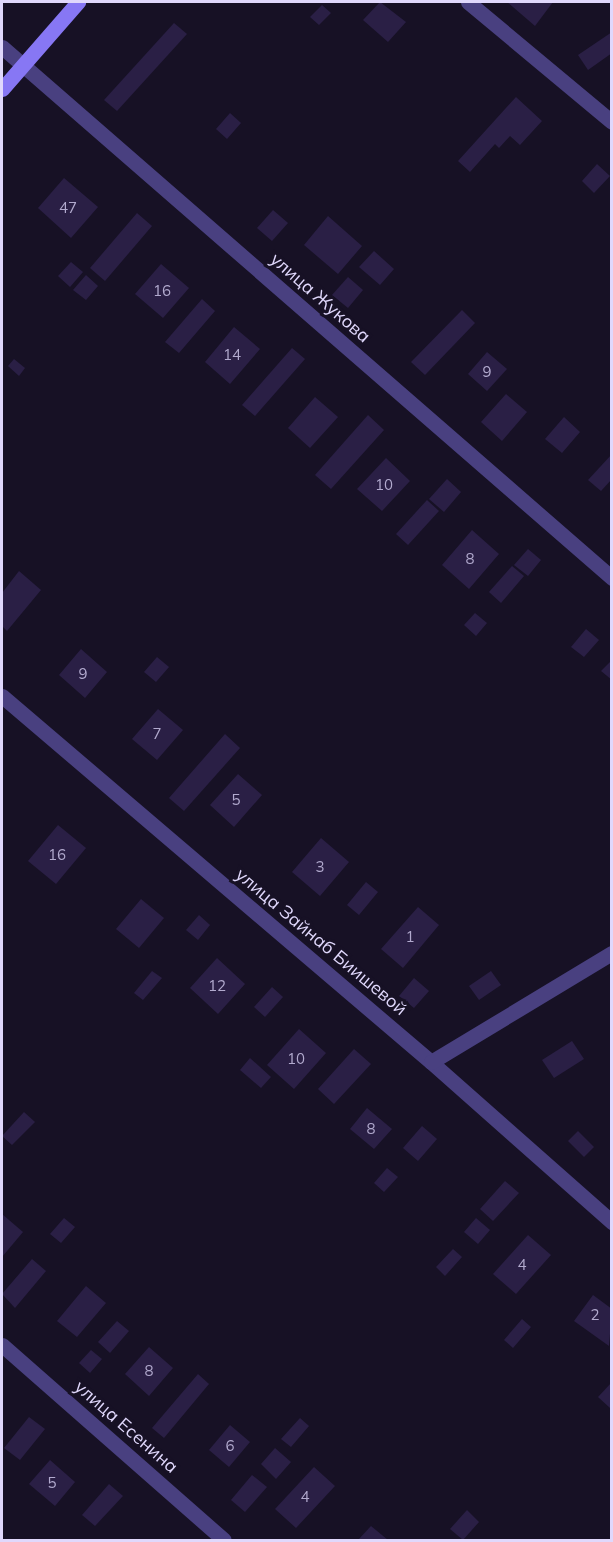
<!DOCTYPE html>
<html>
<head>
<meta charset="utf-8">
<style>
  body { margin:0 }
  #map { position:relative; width:613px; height:1542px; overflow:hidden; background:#171125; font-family:Mulish,sans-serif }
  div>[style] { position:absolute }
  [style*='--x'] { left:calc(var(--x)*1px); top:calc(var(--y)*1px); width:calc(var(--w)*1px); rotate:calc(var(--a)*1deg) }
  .building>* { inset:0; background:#2a1f45 }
  .minor>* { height:15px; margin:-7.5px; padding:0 7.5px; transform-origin:7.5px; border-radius:7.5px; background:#494080 }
  .secondary>* { height:15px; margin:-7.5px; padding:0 7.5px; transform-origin:7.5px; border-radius:7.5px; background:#8777f4 }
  span { translate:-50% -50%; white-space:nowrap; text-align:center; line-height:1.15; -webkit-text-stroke:6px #171125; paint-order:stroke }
  .number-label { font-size:15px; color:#b2aace }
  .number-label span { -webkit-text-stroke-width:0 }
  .street-label { font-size:18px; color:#e0d8fc }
  .frame { position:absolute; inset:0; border:3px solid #e0d8fc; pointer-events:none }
</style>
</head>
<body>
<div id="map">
  <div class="building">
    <div style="clip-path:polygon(380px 2px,406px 22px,388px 42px,363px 20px)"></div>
    <div style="clip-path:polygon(507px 2px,553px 2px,535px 26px)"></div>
    <div style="clip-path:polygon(322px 5px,331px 13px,319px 25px,310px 17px)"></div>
    <div style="clip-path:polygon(174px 23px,187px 34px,117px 111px,104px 100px)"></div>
    <div style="clip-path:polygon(612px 32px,612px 53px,588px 70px,578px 55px)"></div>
    <div style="clip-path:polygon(516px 97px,542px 121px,520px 145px,510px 136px,499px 148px,495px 144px,470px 172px,458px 161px)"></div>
    <div style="clip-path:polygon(230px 113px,241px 123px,227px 139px,216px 129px)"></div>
    <div style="clip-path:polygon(597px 164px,610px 176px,594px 193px,582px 181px)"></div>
    <div style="clip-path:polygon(64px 178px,98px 207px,71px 238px,38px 208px)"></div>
    <div style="clip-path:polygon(273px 210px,288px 223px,272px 241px,257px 228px)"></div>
    <div style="clip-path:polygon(137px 213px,152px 226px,105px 281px,90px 268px)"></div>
    <div style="clip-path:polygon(328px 216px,362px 246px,338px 274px,304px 245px)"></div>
    <div style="clip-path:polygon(374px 251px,394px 269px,380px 285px,359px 267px)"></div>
    <div style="clip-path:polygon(71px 262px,83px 272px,70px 287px,58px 276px)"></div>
    <div style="clip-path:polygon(161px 264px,189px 288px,163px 318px,135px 294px)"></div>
    <div style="clip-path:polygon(86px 275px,98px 286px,86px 300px,73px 290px)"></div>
    <div style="clip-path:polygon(348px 277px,363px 290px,348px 308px,332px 295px)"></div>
    <div style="clip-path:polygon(202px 299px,215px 311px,179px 353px,165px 342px)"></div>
    <div style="clip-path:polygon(462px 310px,475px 323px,425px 375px,411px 362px)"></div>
    <div style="clip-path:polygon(234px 327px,260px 349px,230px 384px,205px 362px)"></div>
    <div style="clip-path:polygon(292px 348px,305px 359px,255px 416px,242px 405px)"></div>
    <div style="clip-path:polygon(487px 352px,507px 369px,487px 391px,468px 374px)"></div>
    <div style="clip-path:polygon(14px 359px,25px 368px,19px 376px,8px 366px)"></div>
    <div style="clip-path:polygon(506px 394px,527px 412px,502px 441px,481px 422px)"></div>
    <div style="clip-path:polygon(315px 397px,338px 417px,310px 448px,288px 428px)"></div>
    <div style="clip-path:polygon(368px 415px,384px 430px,331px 489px,315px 475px)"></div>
    <div style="clip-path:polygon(564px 417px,580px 432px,562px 453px,545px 439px)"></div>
    <div style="clip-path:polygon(612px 454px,612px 479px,601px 491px,588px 480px)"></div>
    <div style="clip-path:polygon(386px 458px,410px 481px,382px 511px,357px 489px)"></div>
    <div style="clip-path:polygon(447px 479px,461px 492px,444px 512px,429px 499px)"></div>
    <div style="clip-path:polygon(427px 500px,439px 511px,408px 545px,396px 534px)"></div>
    <div style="clip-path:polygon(472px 530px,499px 554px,469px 589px,442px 565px)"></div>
    <div style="clip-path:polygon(528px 549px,541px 560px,528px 576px,514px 565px)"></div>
    <div style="clip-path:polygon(512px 566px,524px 576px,501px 603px,489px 592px)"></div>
    <div style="clip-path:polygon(19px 571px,41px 590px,7px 631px,2px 626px,2px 593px)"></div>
    <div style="clip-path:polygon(475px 613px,487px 623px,476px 636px,464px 625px)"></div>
    <div style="clip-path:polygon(586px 629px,599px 640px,584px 657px,571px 647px)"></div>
    <div style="clip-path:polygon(81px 649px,107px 672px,85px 698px,59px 675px)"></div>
    <div style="clip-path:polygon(157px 657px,169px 667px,156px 682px,144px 672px)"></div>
    <div style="clip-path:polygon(612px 660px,612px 680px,601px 671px)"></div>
    <div style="clip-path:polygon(158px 709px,183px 730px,157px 760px,132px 739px)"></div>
    <div style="clip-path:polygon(225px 734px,240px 748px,184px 811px,169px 798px)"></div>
    <div style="clip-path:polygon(238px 774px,262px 795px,234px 827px,210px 805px)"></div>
    <div style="clip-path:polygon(58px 825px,86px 848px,56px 884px,28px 861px)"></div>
    <div style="clip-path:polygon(321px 838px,349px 862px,320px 896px,292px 872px)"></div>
    <div style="clip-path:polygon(366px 882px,378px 892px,359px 915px,347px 905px)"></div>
    <div style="clip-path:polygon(141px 899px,164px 918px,139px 948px,116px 929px)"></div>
    <div style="clip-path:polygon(418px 907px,439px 925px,403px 968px,381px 949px)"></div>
    <div style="clip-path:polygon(199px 915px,210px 925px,198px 940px,186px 930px)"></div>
    <div style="clip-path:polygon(217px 958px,245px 984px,218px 1014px,190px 988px)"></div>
    <div style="clip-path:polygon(152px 971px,162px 978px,143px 1000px,134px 993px)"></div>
    <div style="clip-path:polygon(491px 971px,501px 985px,479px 1000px,469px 986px)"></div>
    <div style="clip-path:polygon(414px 978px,429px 991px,414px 1008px,399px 996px)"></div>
    <div style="clip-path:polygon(272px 987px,283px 997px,265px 1017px,254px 1007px)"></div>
    <div style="clip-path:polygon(299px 1029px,326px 1053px,294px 1089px,267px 1065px)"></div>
    <div style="clip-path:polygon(572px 1041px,584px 1059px,554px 1078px,542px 1060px)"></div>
    <div style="clip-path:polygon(354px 1049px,371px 1064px,334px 1104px,318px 1089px)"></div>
    <div style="clip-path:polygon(250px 1058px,271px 1077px,261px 1088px,240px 1070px)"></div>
    <div style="clip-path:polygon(367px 1108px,392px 1129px,374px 1149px,350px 1129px)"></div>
    <div style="clip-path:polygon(24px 1112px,35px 1122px,12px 1145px,2px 1136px)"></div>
    <div style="clip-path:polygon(422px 1126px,437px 1139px,418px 1161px,403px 1148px)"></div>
    <div style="clip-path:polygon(578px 1131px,594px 1147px,584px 1157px,568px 1141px)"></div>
    <div style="clip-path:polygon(387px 1168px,398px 1177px,384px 1192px,374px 1183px)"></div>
    <div style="clip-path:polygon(505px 1181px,519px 1193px,493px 1221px,480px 1209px)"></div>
    <div style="clip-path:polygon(2px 1214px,23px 1232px,2px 1257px)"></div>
    <div style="clip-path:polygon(64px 1218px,75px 1227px,61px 1243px,50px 1234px)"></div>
    <div style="clip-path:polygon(476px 1218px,490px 1230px,478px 1244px,464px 1232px)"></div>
    <div style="clip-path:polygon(528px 1235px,551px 1255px,516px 1294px,493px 1274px)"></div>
    <div style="clip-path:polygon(453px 1249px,462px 1257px,445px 1276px,436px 1267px)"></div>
    <div style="clip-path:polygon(32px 1259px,46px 1271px,15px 1308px,2px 1294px)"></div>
    <div style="clip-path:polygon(86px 1286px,106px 1303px,77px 1337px,57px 1321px)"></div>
    <div style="clip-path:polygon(593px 1295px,612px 1309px,609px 1346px,574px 1321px)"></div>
    <div style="clip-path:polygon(522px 1319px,531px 1327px,513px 1348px,504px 1340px)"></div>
    <div style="clip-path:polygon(117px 1321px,129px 1331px,110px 1353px,98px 1342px)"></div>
    <div style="clip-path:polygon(149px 1347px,173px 1368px,149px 1396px,125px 1374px)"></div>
    <div style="clip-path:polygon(91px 1350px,102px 1359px,90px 1373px,79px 1363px)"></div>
    <div style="clip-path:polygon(198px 1374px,209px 1384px,164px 1438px,152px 1428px)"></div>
    <div style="clip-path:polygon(612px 1382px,612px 1407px,610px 1408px,598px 1397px)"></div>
    <div style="clip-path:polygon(29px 1417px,45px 1429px,20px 1460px,4px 1448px)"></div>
    <div style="clip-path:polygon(300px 1418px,309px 1426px,291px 1447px,281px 1439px)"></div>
    <div style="clip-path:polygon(230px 1425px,250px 1442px,229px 1467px,209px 1450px)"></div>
    <div style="clip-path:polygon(275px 1448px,291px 1462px,276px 1479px,261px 1464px)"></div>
    <div style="clip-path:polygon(50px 1460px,75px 1482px,55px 1506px,29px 1484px)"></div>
    <div style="clip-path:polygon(314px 1467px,335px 1486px,296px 1528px,275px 1509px)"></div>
    <div style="clip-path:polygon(252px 1475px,267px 1487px,245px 1512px,231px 1500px)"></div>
    <div style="clip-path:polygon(109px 1484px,123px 1496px,95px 1526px,82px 1515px)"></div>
    <div style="clip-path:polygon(467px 1510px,479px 1522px,463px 1540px,450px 1529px)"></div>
    <div style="clip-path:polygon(371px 1526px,388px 1540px,358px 1540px)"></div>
  </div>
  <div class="minor">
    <div style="--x:468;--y:2;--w:187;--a:39.8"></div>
    <div style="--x:2;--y:47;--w:809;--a:41.04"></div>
    <div style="--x:2;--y:696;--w:564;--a:40.47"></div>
    <div style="--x:431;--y:1062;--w:242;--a:41.5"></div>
    <div style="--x:431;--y:1062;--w:211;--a:-31.1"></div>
    <div style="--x:2;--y:1345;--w:295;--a:41.3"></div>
  </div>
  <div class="secondary">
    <div style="--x:2;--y:89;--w:116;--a:-48.9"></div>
  </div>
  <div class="number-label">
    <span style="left:68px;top:208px">47</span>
    <span style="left:162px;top:291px">16</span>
    <span style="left:232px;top:355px">14</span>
    <span style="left:487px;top:372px">9</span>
    <span style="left:384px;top:485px">10</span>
    <span style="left:470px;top:559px">8</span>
    <span style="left:83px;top:674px">9</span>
    <span style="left:157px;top:734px">7</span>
    <span style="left:236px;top:800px">5</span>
    <span style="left:57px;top:855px">16</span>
    <span style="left:320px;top:867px">3</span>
    <span style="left:410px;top:937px">1</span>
    <span style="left:217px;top:986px">12</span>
    <span style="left:296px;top:1059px">10</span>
    <span style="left:371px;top:1129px">8</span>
    <span style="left:522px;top:1265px">4</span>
    <span style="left:595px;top:1315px">2</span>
    <span style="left:149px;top:1371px">8</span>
    <span style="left:230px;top:1446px">6</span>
    <span style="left:52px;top:1483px">5</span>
    <span style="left:305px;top:1497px">4</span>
  </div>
  <div class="street-label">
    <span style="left:320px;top:298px;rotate:41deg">улица Жукова</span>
    <span style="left:321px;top:942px;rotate:40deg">улица Зайнаб Биишевой</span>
    <span style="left:126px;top:1427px;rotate:41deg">улица Есенина</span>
  </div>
  <div class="frame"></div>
</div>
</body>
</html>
